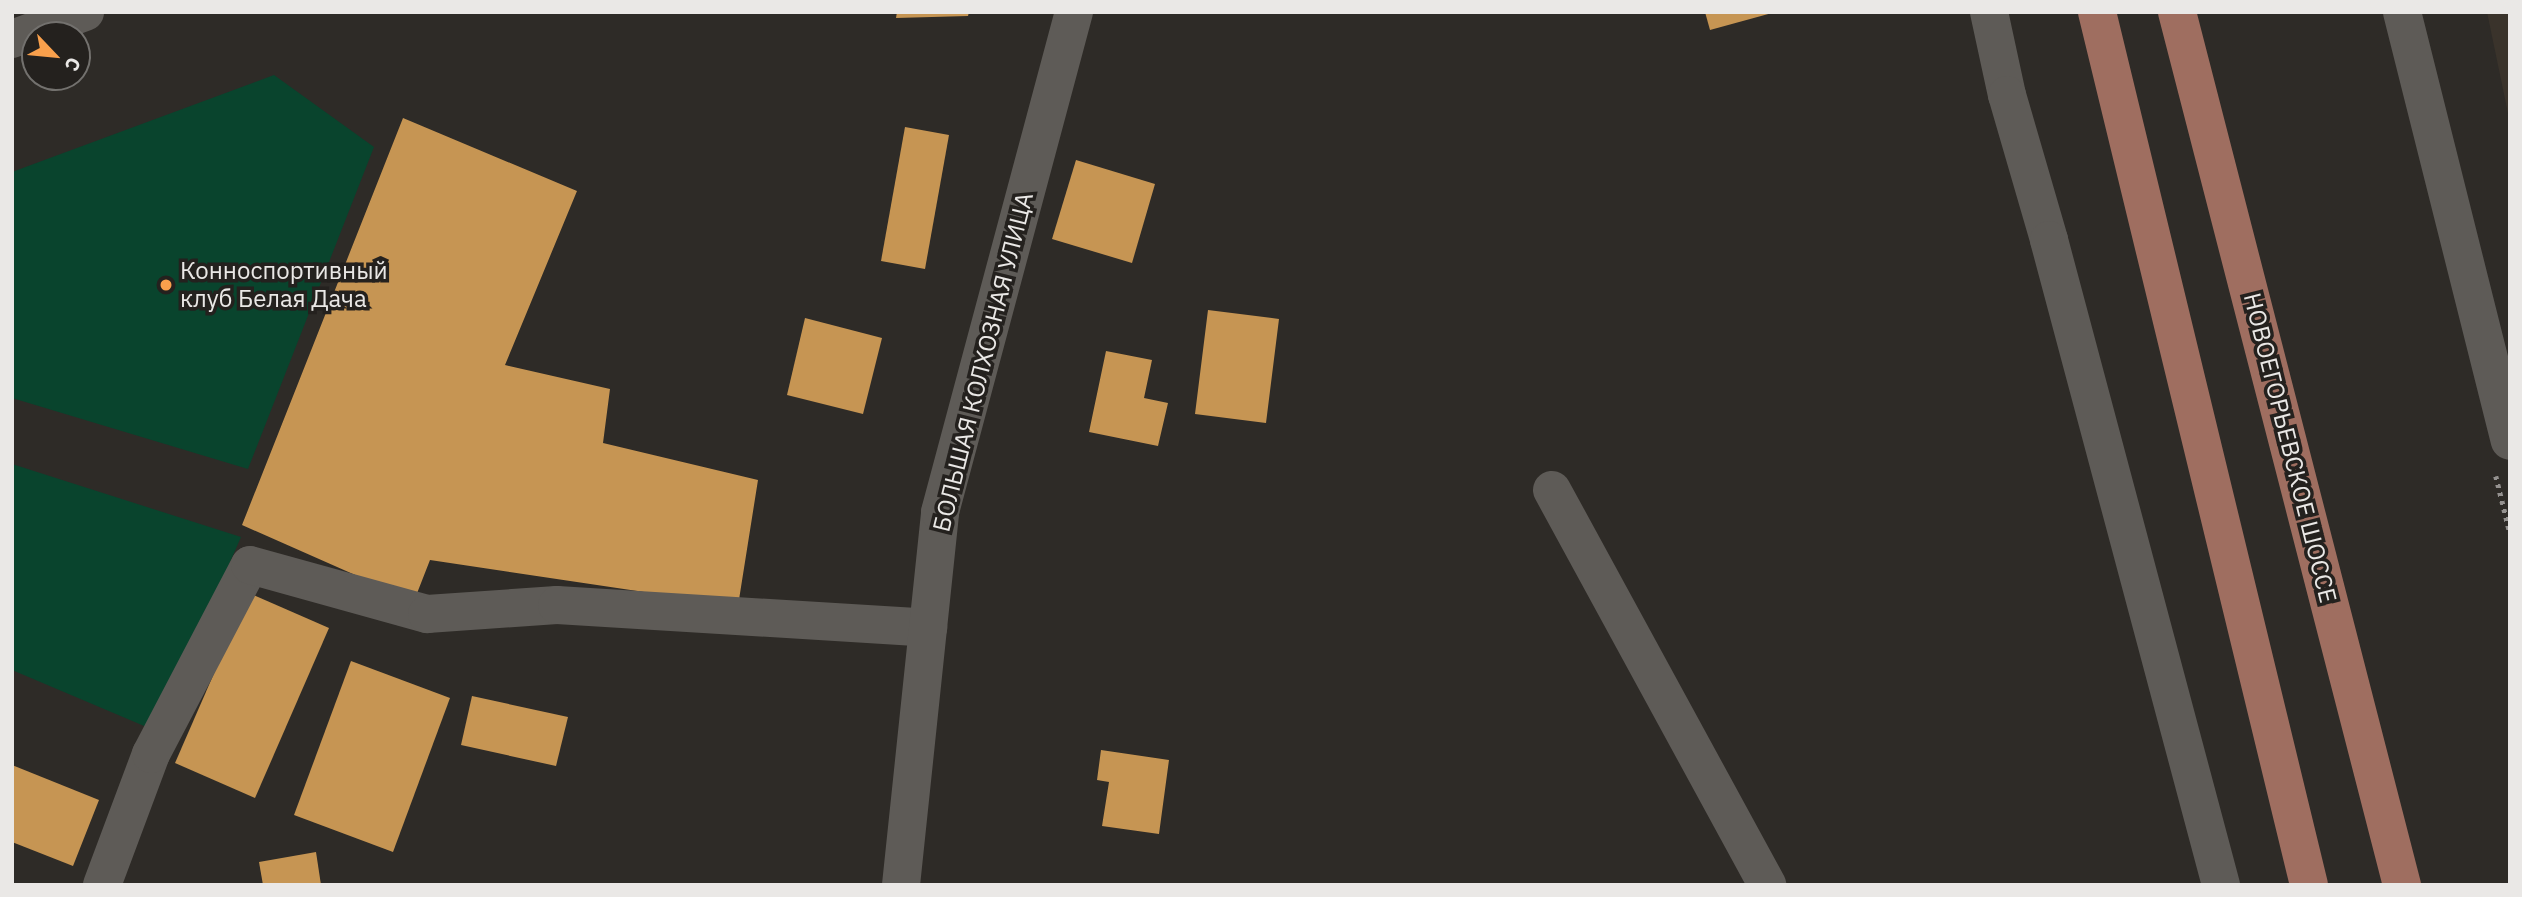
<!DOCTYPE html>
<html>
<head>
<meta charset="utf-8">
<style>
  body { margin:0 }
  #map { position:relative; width:2522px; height:897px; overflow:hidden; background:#2e2b27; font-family:"IBM Plex Sans",sans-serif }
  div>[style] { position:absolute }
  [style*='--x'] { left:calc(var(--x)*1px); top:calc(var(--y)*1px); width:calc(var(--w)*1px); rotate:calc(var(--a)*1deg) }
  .built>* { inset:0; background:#3a332b }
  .green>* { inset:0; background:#09442d }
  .building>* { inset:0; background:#c69553 }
  .path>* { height:4.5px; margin-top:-2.25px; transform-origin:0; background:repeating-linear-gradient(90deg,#94918f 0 3.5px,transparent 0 8.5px) }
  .minor>* { height:38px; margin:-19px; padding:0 19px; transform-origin:19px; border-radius:19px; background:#5e5b57 }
  .major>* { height:38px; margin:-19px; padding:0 19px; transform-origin:19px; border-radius:19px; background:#9f6e60 }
  .dots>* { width:19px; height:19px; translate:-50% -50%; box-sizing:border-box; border:4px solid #24211e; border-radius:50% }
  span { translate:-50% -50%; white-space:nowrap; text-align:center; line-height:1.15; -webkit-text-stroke:7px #24211e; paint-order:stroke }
  .poi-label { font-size:24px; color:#eae8e6 }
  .left { translate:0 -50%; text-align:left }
  .street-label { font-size:24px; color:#eae8e6 }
  .frame { position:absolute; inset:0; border:14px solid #eae8e6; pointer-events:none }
  .north { position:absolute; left:21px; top:21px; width:70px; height:70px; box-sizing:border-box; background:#24211e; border:2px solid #73716e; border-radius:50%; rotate:116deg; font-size:19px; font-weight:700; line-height:28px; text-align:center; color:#eae8e6 }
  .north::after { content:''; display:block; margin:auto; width:24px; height:32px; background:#f9a04c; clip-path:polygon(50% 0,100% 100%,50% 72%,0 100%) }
</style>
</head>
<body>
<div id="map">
  <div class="built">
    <div style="clip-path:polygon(2487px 12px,2510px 12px,2510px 123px)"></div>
  </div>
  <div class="green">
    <div style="clip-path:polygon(274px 75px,374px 147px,248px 469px,12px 398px,12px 172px)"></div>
    <div style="clip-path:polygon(12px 464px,241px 537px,156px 731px,12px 670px)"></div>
  </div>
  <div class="building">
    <div style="clip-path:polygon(897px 12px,969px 12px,968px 16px,896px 18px)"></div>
    <div style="clip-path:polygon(1705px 12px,1771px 12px,1772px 13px,1710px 30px)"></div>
    <div style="clip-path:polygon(403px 118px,577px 191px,505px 365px,610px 389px,603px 443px,758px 480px,738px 606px,430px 560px,414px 601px,242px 525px)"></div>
    <div style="clip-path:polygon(905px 127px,949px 135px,925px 269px,881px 261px)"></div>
    <div style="clip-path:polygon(1076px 160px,1155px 184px,1132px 263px,1052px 239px)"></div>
    <div style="clip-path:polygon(1208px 310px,1279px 319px,1266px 423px,1195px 414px)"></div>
    <div style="clip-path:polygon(805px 318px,882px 338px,863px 414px,787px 395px)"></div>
    <div style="clip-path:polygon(1106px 351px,1152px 360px,1144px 398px,1168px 403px,1158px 446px,1089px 432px)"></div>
    <div style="clip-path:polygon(249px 593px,329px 628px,255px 798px,175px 763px)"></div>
    <div style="clip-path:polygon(351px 661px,450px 698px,393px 852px,294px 815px)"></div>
    <div style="clip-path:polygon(472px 696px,568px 717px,556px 766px,461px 745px)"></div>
    <div style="clip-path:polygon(1101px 750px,1169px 760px,1159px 834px,1102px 826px,1109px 782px,1097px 780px)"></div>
    <div style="clip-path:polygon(12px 765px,99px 800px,73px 866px,12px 842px)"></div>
    <div style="clip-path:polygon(316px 852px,321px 885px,263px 885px,259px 862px)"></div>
  </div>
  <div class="path">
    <div style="--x:2496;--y:476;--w:59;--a:76.2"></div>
  </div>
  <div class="minor">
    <div style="--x:1989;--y:12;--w:85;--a:77.8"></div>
    <div style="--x:2007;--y:95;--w:151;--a:73.8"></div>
    <div style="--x:2049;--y:240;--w:668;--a:75.07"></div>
    <div style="--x:2402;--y:12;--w:442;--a:75.9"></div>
    <div style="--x:12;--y:39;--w:78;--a:-20.3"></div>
    <div style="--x:1552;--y:490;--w:450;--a:61.4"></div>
    <div style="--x:102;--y:885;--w:140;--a:-69.5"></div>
    <div style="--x:151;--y:754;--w:213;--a:-62.4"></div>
    <div style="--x:250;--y:565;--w:184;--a:15.5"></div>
    <div style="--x:427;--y:614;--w:130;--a:-4"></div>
    <div style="--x:557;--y:605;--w:372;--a:3.5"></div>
    <div style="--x:901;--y:885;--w:375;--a:-84"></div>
    <div style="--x:940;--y:512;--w:518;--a:-75"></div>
  </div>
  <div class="major">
    <div style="--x:2097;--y:12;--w:898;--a:76.35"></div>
    <div style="--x:2177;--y:12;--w:902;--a:75.55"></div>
  </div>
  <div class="dots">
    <div style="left:166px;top:285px;background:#f9a04c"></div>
  </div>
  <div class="poi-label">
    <span class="left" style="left:180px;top:285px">Конноспортивный<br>клуб Белая Дача</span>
  </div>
  <div class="street-label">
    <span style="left:983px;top:362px;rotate:-76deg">БОЛЬШАЯ КОЛХОЗНАЯ УЛИЦА</span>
    <span style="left:2290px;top:448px;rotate:76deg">НОВОЕГОРЬЕВСКОЕ ШОССЕ</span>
  </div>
  <div class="frame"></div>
  <div class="north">С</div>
</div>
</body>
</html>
